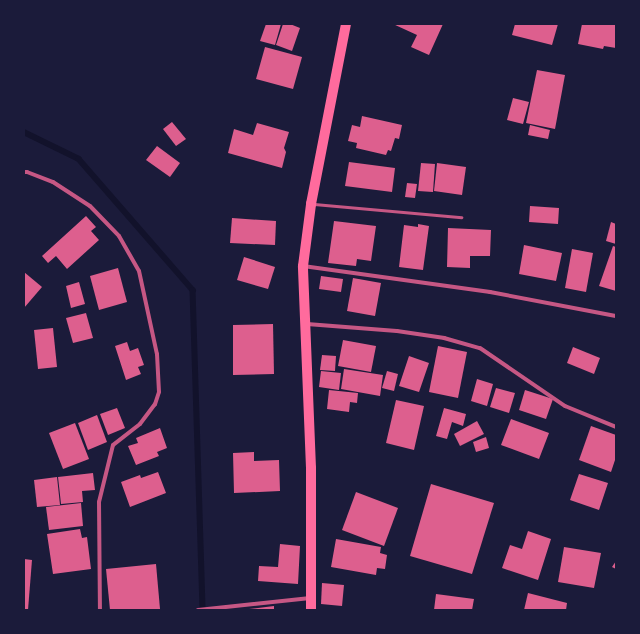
<!DOCTYPE html>
<html>
<head>
<meta charset="utf-8">
<style>
  body { margin:0 }
  #map { position:relative; width:640px; height:634px; overflow:hidden; background:#1b1b3a; font-family:"IBM Plex Sans",sans-serif }
  div>[style] { position:absolute }
  [style*='--x'] { left:calc(var(--x)*1px); top:calc(var(--y)*1px); width:calc(var(--w)*1px); rotate:calc(var(--a)*1deg) }
  .stream>* { height:5.5px; margin:-2.75px; padding:0 2.75px; transform-origin:2.75px; border-radius:2.75px; background:#12122b }
  .building>* { inset:0; background:#dd5f8e }
  .service>* { height:3px; margin:-1.5px; padding:0 1.5px; transform-origin:1.5px; border-radius:1.5px; background:#c65784 }
  .minor>* { height:4px; margin:-2px; padding:0 2px; transform-origin:2px; border-radius:2px; background:#c65784 }
  .primary>* { height:10px; margin:-5px; padding:0 5px; transform-origin:5px; border-radius:5px; background:#ff6b9d }
  span { translate:-50% -50%; white-space:nowrap; text-align:center; line-height:1.15; -webkit-text-stroke:3px #1b1b3a; paint-order:stroke }
  .frame { position:absolute; inset:0; border:25px solid #1b1b3a; pointer-events:none }
</style>
</head>
<body>
<div id="map">
  <div class="stream">
    <div style="--x:24;--y:132;--w:61;--a:26.1"></div>
    <div style="--x:79;--y:159;--w:174;--a:49"></div>
    <div style="--x:193;--y:290;--w:320;--a:88.2"></div>
  </div>
  <div class="building">
    <div style="clip-path:polygon(266px 24px,281px 24px,275px 45px,260px 41px)"></div>
    <div style="clip-path:polygon(283px 24px,290px 24px,300px 28px,292px 51px,276px 45px)"></div>
    <div style="clip-path:polygon(393px 24px,443px 24px,429px 55px,411px 47px,417px 35px)"></div>
    <div style="clip-path:polygon(515px 24px,558px 24px,552px 45px,512px 35px)"></div>
    <div style="clip-path:polygon(582px 24px,616px 24px,616px 48px,604px 46px,603px 49px,578px 44px)"></div>
    <div style="clip-path:polygon(265px 47px,302px 57px,293px 89px,256px 79px)"></div>
    <div style="clip-path:polygon(537px 70px,565px 75px,555px 129px,526px 123px)"></div>
    <div style="clip-path:polygon(513px 98px,529px 102px,523px 124px,507px 120px)"></div>
    <div style="clip-path:polygon(362px 116px,402px 125px,399px 139px,395px 138px,391px 151px,388px 150px,386px 155px,356px 148px,357px 143px,348px 141px,352px 125px,360px 127px)"></div>
    <div style="clip-path:polygon(172px 122px,186px 139px,176px 146px,163px 129px)"></div>
    <div style="clip-path:polygon(257px 123px,289px 132px,284px 148px,286px 152px,282px 168px,228px 153px,234px 129px,253px 135px)"></div>
    <div style="clip-path:polygon(530px 125px,550px 130px,548px 139px,528px 135px)"></div>
    <div style="clip-path:polygon(157px 146px,180px 163px,170px 177px,146px 160px)"></div>
    <div style="clip-path:polygon(349px 162px,395px 168px,392px 192px,345px 186px)"></div>
    <div style="clip-path:polygon(421px 163px,435px 164px,433px 192px,418px 191px)"></div>
    <div style="clip-path:polygon(437px 163px,466px 167px,462px 195px,434px 191px)"></div>
    <div style="clip-path:polygon(407px 183px,417px 184px,415px 198px,405px 197px)"></div>
    <div style="clip-path:polygon(530px 206px,559px 208px,558px 224px,529px 222px)"></div>
    <div style="clip-path:polygon(86px 216px,96px 227px,91px 231px,99px 240px,67px 269px,56px 256px,48px 263px,42px 256px)"></div>
    <div style="clip-path:polygon(232px 218px,276px 221px,275px 245px,230px 243px)"></div>
    <div style="clip-path:polygon(334px 221px,376px 226px,371px 261px,357px 259px,356px 266px,328px 263px)"></div>
    <div style="clip-path:polygon(611px 222px,616px 224px,616px 244px,606px 241px)"></div>
    <div style="clip-path:polygon(418px 224px,429px 226px,423px 270px,399px 267px,404px 225px,418px 227px)"></div>
    <div style="clip-path:polygon(448px 228px,491px 230px,490px 256px,470px 256px,470px 268px,447px 267px)"></div>
    <div style="clip-path:polygon(524px 245px,562px 253px,556px 281px,519px 274px)"></div>
    <div style="clip-path:polygon(613px 246px,616px 247px,616px 291px,599px 286px)"></div>
    <div style="clip-path:polygon(572px 249px,593px 253px,586px 292px,565px 288px)"></div>
    <div style="clip-path:polygon(244px 257px,275px 267px,268px 289px,237px 280px)"></div>
    <div style="clip-path:polygon(118px 268px,127px 302px,99px 310px,90px 276px)"></div>
    <div style="clip-path:polygon(24px 272px,42px 287px,24px 308px)"></div>
    <div style="clip-path:polygon(321px 276px,343px 279px,341px 292px,319px 289px)"></div>
    <div style="clip-path:polygon(353px 278px,381px 283px,375px 316px,347px 311px)"></div>
    <div style="clip-path:polygon(79px 282px,85px 304px,71px 308px,66px 286px)"></div>
    <div style="clip-path:polygon(86px 313px,93px 338px,73px 343px,66px 318px)"></div>
    <div style="clip-path:polygon(273px 324px,274px 374px,233px 375px,233px 325px)"></div>
    <div style="clip-path:polygon(53px 328px,57px 367px,38px 369px,34px 330px)"></div>
    <div style="clip-path:polygon(343px 340px,376px 346px,371px 372px,338px 366px)"></div>
    <div style="clip-path:polygon(127px 342px,130px 351px,138px 348px,144px 365px,138px 367px,141px 374px,126px 380px,115px 346px)"></div>
    <div style="clip-path:polygon(438px 346px,467px 352px,458px 398px,429px 392px)"></div>
    <div style="clip-path:polygon(573px 347px,600px 358px,594px 374px,567px 363px)"></div>
    <div style="clip-path:polygon(322px 355px,336px 356px,335px 371px,320px 370px)"></div>
    <div style="clip-path:polygon(409px 356px,429px 363px,419px 392px,399px 386px)"></div>
    <div style="clip-path:polygon(344px 369px,383px 375px,380px 396px,341px 389px)"></div>
    <div style="clip-path:polygon(321px 371px,341px 373px,339px 390px,319px 387px)"></div>
    <div style="clip-path:polygon(387px 371px,398px 374px,394px 391px,382px 388px)"></div>
    <div style="clip-path:polygon(477px 379px,493px 384px,487px 406px,471px 401px)"></div>
    <div style="clip-path:polygon(496px 388px,515px 393px,509px 413px,490px 407px)"></div>
    <div style="clip-path:polygon(329px 390px,358px 393px,357px 403px,350px 402px,349px 412px,327px 409px)"></div>
    <div style="clip-path:polygon(525px 390px,553px 399px,546px 419px,519px 410px)"></div>
    <div style="clip-path:polygon(396px 400px,424px 406px,414px 450px,386px 443px)"></div>
    <div style="clip-path:polygon(117px 408px,125px 428px,108px 435px,100px 414px)"></div>
    <div style="clip-path:polygon(444px 408px,466px 414px,463px 426px,452px 422px,447px 439px,436px 436px)"></div>
    <div style="clip-path:polygon(97px 415px,107px 442px,88px 450px,78px 423px)"></div>
    <div style="clip-path:polygon(511px 419px,549px 433px,539px 459px,501px 445px)"></div>
    <div style="clip-path:polygon(477px 421px,484px 434px,460px 446px,454px 434px)"></div>
    <div style="clip-path:polygon(75px 423px,89px 459px,63px 469px,49px 433px)"></div>
    <div style="clip-path:polygon(591px 426px,616px 435px,616px 457px,611px 472px,579px 460px)"></div>
    <div style="clip-path:polygon(160px 428px,167px 448px,157px 452px,159px 456px,136px 465px,128px 446px,138px 443px,136px 438px)"></div>
    <div style="clip-path:polygon(486px 437px,489px 448px,476px 452px,473px 442px)"></div>
    <div style="clip-path:polygon(254px 452px,254px 461px,279px 460px,280px 491px,234px 493px,233px 453px)"></div>
    <div style="clip-path:polygon(158px 472px,166px 493px,130px 507px,121px 482px,140px 475px,141px 478px)"></div>
    <div style="clip-path:polygon(93px 473px,95px 490px,82px 491px,83px 502px,61px 504px,58px 477px)"></div>
    <div style="clip-path:polygon(579px 474px,608px 483px,599px 510px,570px 500px)"></div>
    <div style="clip-path:polygon(57px 477px,60px 505px,37px 507px,34px 480px)"></div>
    <div style="clip-path:polygon(431px 484px,494px 503px,472px 574px,410px 556px)"></div>
    <div style="clip-path:polygon(356px 492px,398px 508px,384px 546px,342px 530px)"></div>
    <div style="clip-path:polygon(81px 503px,83px 526px,49px 530px,46px 507px)"></div>
    <div style="clip-path:polygon(80px 529px,82px 538px,87px 537px,91px 569px,53px 574px,47px 534px)"></div>
    <div style="clip-path:polygon(528px 531px,551px 539px,538px 580px,502px 568px,510px 545px,522px 549px)"></div>
    <div style="clip-path:polygon(336px 539px,381px 547px,380px 553px,387px 555px,385px 569px,377px 568px,376px 575px,331px 567px)"></div>
    <div style="clip-path:polygon(280px 544px,300px 546px,298px 584px,258px 581px,259px 566px,278px 567px)"></div>
    <div style="clip-path:polygon(564px 547px,601px 553px,594px 588px,558px 582px)"></div>
    <div style="clip-path:polygon(24px 559px,32px 560px,28px 610px,24px 610px)"></div>
    <div style="clip-path:polygon(616px 561px,616px 569px,612px 567px)"></div>
    <div style="clip-path:polygon(156px 564px,160px 609px,110px 610px,106px 569px)"></div>
    <div style="clip-path:polygon(322px 583px,344px 585px,342px 606px,321px 604px)"></div>
    <div style="clip-path:polygon(528px 593px,567px 603px,566px 610px,524px 610px)"></div>
    <div style="clip-path:polygon(436px 594px,474px 599px,472px 610px,434px 610px)"></div>
    <div style="clip-path:polygon(274px 606px,274px 610px,249px 610px,249px 609px)"></div>
  </div>
  <div class="service">
    <div style="--x:314;--y:204;--w:148;--a:5.1"></div>
  </div>
  <div class="minor">
    <div style="--x:24;--y:172;--w:3;--a:0"></div>
    <div style="--x:27;--y:172;--w:28;--a:21"></div>
    <div style="--x:53;--y:182;--w:44;--a:33"></div>
    <div style="--x:90;--y:206;--w:42;--a:46"></div>
    <div style="--x:119;--y:236;--w:40;--a:60.3"></div>
    <div style="--x:139;--y:271;--w:85;--a:77.8"></div>
    <div style="--x:157;--y:354;--w:38;--a:87"></div>
    <div style="--x:159;--y:392;--w:13;--a:108"></div>
    <div style="--x:155;--y:404;--w:25;--a:127"></div>
    <div style="--x:140;--y:424;--w:34;--a:142"></div>
    <div style="--x:113;--y:445;--w:59;--a:103.8"></div>
    <div style="--x:99;--y:502;--w:108;--a:89.5"></div>
    <div style="--x:303;--y:266;--w:189;--a:7.9"></div>
    <div style="--x:490;--y:292;--w:128;--a:10.8"></div>
    <div style="--x:307;--y:324;--w:90;--a:4.4"></div>
    <div style="--x:397;--y:331;--w:48;--a:8.5"></div>
    <div style="--x:444;--y:338;--w:37;--a:16"></div>
    <div style="--x:480;--y:348;--w:103;--a:34.3"></div>
    <div style="--x:565;--y:406;--w:55;--a:22.4"></div>
    <div style="--x:198;--y:610;--w:113;--a:-6.1"></div>
  </div>
  <div class="primary">
    <div style="--x:311;--y:610;--w:142;--a:-90"></div>
    <div style="--x:311;--y:468;--w:202;--a:-92.3"></div>
    <div style="--x:303;--y:266;--w:63;--a:-82.6"></div>
    <div style="--x:311;--y:204;--w:183;--a:-79"></div>
  </div>
  <div class="frame"></div>
</div>
</body>
</html>
